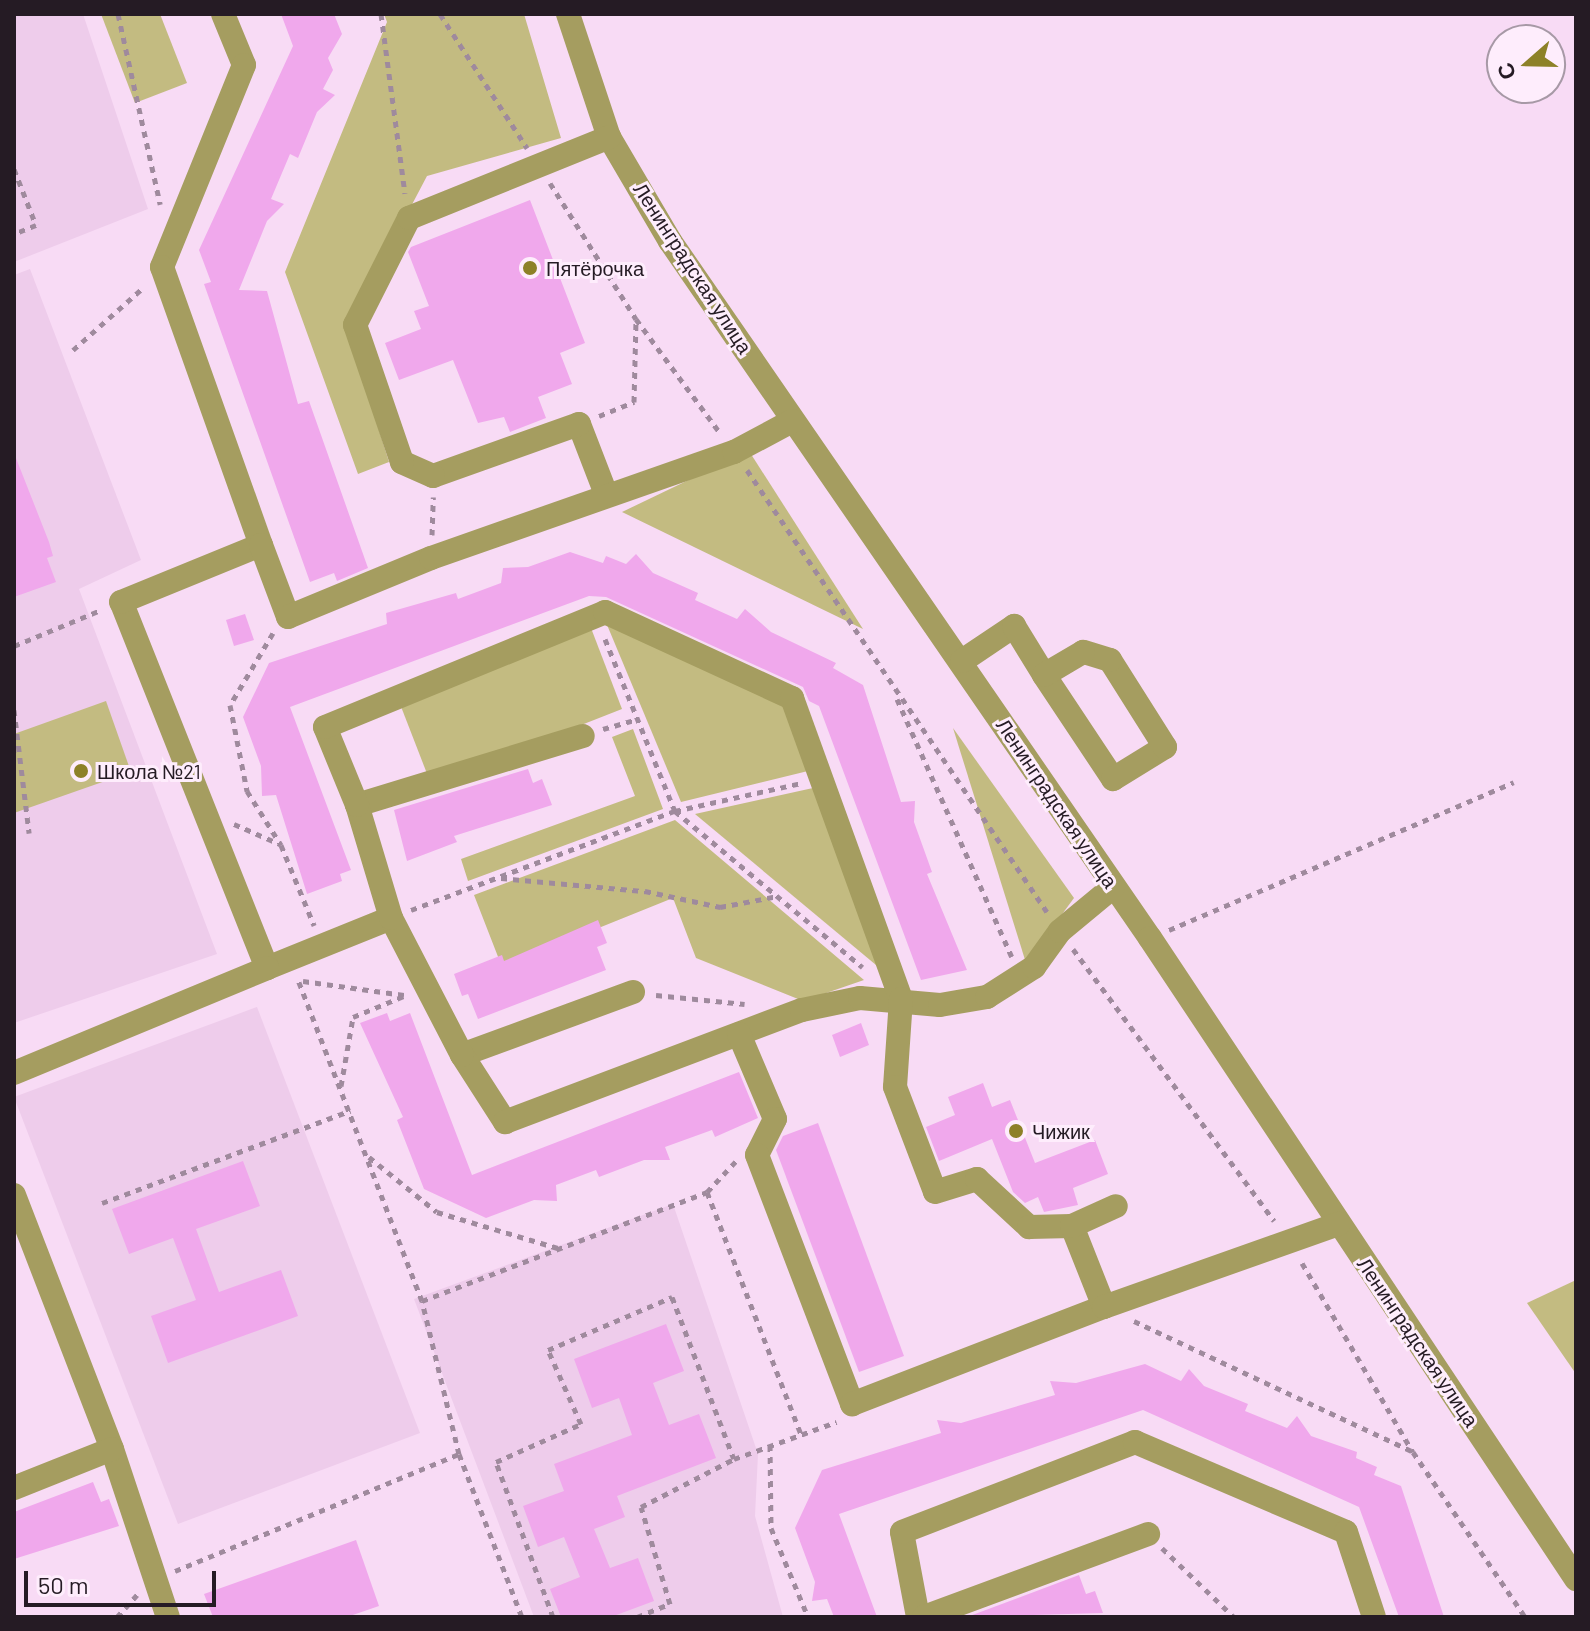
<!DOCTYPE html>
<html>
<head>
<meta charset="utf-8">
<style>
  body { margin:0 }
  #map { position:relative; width:1590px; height:1631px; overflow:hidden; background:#f8dbf5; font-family:Barlow,sans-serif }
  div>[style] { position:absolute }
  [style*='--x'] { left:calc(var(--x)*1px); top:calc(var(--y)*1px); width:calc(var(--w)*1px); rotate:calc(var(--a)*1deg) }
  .built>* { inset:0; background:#eecceb }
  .green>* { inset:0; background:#c3bb81 }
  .building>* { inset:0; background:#f0a8ec }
  .path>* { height:5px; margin-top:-2.5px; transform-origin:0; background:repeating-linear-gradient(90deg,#9f8a9d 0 6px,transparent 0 12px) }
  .minor>* { height:24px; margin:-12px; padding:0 12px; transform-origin:12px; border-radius:12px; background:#a59d60 }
  .dots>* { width:22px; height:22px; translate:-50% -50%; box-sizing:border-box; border:4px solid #feedfc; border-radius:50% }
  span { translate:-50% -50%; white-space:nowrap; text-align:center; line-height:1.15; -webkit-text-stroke:6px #feedfc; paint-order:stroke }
  .poi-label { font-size:20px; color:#251b24 }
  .left { translate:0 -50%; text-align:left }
  .street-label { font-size:20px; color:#251b24 }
  .frame { position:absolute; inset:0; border:16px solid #251b24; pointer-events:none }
  .north { position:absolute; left:1486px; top:24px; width:80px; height:80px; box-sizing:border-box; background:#feedfc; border:2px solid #a799a6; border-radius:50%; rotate:250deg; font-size:22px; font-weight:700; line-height:32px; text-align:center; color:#251b24 }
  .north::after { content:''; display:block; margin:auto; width:28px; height:36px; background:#8d8128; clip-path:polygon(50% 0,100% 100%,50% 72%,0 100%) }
  .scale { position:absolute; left:24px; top:1571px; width:192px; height:36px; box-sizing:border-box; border:4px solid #251b24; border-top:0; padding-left:10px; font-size:24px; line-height:28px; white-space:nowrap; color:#251b24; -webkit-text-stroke:6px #feedfc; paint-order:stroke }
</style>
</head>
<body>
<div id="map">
  <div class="built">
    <div style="clip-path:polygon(14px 14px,83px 14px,148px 209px,14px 262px)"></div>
    <div style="clip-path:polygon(30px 269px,141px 560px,79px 589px,217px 954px,14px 1023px,14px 275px)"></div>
    <div style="clip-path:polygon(257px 1007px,420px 1433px,178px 1524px,14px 1097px)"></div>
    <div style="clip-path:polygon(673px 1204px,758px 1454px,755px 1516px,783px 1617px,534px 1617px,414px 1299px)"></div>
  </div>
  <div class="green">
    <div style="clip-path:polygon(101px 14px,160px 14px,187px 83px,135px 103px)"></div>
    <div style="clip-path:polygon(384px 14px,524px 14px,561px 138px,427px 176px,347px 328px,389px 462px,358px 474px,285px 272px,387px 22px)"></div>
    <div style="clip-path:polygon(749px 451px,863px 629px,622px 512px)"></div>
    <div style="clip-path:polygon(605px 620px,784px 707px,808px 771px,681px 802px)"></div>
    <div style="clip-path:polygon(591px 628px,622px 709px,431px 784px,400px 704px)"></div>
    <div style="clip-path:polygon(106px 701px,131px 772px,14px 813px,14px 734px)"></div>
    <div style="clip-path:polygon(953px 728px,1074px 898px,1026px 963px)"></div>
    <div style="clip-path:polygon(633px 729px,663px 809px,468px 881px,461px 859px,635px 796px,612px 737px)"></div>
    <div style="clip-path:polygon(813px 788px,882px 970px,695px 814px)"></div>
    <div style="clip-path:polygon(675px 820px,864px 980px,803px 1001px,696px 958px,673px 898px,502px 967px,474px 895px)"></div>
    <div style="clip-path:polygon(1576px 1280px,1576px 1374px,1527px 1303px)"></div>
  </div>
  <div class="building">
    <div style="clip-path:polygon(281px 14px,334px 14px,342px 34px,328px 58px,333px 70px,323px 89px,335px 95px,317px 112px,298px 158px,290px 154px,271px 199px,284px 204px,267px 221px,239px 290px,267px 291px,298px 404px,309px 401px,368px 568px,337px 581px,334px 573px,310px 582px,204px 284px,211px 282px,199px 250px,293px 46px)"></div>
    <div style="clip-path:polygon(530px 200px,585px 343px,560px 353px,572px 384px,538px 397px,546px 418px,510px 432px,504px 417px,478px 423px,453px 360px,399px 380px,385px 343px,421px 329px,414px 311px,429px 306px,408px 252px,411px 247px)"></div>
    <div style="clip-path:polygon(14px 453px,49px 542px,53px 556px,47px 558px,56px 582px,14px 597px)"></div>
    <div style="clip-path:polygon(570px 552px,603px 563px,606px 556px,626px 564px,636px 554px,653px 573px,698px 593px,695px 600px,737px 619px,745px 609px,771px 632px,836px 663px,833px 668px,863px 685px,901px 802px,915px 801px,914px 822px,932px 872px,927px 874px,967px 970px,921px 980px,819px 706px,809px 701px,803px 687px,606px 597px,589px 596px,290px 707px,351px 870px,340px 874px,342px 881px,307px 894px,276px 795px,262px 796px,261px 766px,243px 717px,269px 663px,387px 624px,386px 613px,456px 593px,458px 599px,501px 583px,503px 568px,528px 567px)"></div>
    <div style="clip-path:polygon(245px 614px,254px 640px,234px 646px,226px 620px)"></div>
    <div style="clip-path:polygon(528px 769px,533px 783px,542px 779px,552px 805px,454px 836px,457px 842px,407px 861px,394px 810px)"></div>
    <div style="clip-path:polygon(598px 920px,607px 943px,597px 947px,606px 970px,478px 1019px,468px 994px,462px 996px,454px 974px,502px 955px,504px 961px)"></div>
    <div style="clip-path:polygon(387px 1013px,390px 1021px,410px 1013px,472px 1175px,739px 1072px,758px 1118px,715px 1137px,712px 1130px,665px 1147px,670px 1160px,644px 1160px,599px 1177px,596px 1170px,556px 1185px,557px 1201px,534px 1200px,486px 1218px,424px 1189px,397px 1120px,403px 1117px,360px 1023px)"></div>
    <div style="clip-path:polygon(861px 1023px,869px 1045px,840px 1057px,832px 1035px)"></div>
    <div style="clip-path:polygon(983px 1083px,992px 1107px,1010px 1100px,1035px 1163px,1095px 1140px,1108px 1174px,1073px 1188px,1078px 1205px,1044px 1212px,1038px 1197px,1025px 1203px,1013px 1192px,992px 1139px,939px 1161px,926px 1127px,955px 1115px,948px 1097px)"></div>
    <div style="clip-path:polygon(818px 1123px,904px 1356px,859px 1372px,776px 1150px,783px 1136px)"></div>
    <div style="clip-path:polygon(243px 1161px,260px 1206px,196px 1229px,219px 1292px,281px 1270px,298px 1316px,168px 1363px,151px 1316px,196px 1300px,173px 1238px,129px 1254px,112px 1209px)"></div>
    <div style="clip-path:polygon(666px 1324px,684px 1371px,653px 1383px,669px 1425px,699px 1414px,716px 1458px,617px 1496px,625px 1517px,594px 1529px,610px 1568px,638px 1558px,654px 1601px,611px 1617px,561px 1617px,550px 1589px,580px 1577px,564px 1537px,538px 1547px,523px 1506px,564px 1491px,554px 1464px,632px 1435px,619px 1398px,592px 1408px,574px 1359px)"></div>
    <div style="clip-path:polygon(1145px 1364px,1181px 1381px,1189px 1369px,1204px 1386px,1248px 1404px,1245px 1411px,1287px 1428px,1297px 1416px,1311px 1436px,1357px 1452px,1356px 1458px,1377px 1467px,1374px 1475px,1401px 1486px,1444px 1617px,1399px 1617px,1359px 1507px,1143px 1410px,839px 1514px,877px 1617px,834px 1617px,827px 1599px,812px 1601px,815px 1582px,795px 1528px,822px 1470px,941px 1433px,937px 1420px,961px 1423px,1055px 1395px,1050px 1381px,1076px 1383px)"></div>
    <div style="clip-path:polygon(93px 1482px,101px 1502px,109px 1499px,119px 1526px,14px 1559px,14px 1512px)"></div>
    <div style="clip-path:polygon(356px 1540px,379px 1606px,347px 1617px,213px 1617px,204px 1594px)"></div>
    <div style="clip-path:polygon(1079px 1575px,1086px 1594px,1095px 1591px,1103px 1613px,967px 1617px)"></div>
  </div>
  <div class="path">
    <div style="--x:118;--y:14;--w:195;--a:77.5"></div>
    <div style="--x:381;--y:14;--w:181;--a:82.4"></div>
    <div style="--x:440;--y:14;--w:160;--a:57"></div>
    <div style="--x:14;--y:169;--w:60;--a:68.6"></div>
    <div style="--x:36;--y:225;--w:24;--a:158"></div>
    <div style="--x:550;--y:183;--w:161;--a:57.7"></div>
    <div style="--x:636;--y:319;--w:142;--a:53.6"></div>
    <div style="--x:73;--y:350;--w:95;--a:-41.6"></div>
    <div style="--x:599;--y:416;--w:38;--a:-22"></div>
    <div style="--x:634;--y:402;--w:80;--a:-88.6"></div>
    <div style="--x:747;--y:470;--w:534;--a:55.83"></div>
    <div style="--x:432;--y:535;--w:38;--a:-88"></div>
    <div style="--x:273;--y:633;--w:84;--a:120.8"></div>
    <div style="--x:230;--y:705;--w:88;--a:78.8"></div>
    <div style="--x:247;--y:791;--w:64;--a:57.8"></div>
    <div style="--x:281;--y:845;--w:87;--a:67.6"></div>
    <div style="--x:605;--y:639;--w:186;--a:67.9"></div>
    <div style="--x:675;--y:811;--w:129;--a:-12.5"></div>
    <div style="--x:14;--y:646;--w:94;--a:-22.5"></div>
    <div style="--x:897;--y:699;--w:282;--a:66"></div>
    <div style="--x:14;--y:710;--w:124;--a:83"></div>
    <div style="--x:603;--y:729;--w:35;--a:-16"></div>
    <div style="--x:234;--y:824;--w:50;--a:23.5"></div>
    <div style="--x:501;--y:878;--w:145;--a:5.2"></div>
    <div style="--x:645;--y:891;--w:77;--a:12"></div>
    <div style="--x:720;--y:907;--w:59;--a:-10.7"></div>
    <div style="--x:411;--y:910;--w:282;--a:-20.6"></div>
    <div style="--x:675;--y:811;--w:244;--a:39.8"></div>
    <div style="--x:1169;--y:930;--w:375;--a:-23.2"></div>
    <div style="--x:1073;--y:949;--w:338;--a:53.5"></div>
    <div style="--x:303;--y:981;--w:102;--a:7.9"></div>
    <div style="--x:656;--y:995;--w:89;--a:5.8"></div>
    <div style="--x:341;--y:1086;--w:70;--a:-80.1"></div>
    <div style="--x:353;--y:1017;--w:55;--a:-22.4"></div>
    <div style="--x:369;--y:1157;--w:87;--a:39"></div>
    <div style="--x:437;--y:1212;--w:126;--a:16.6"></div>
    <div style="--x:707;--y:1192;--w:260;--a:68.8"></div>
    <div style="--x:102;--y:1203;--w:265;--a:-20.4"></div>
    <div style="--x:1302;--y:1263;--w:219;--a:59.6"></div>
    <div style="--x:1413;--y:1452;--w:199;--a:55.8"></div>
    <div style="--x:422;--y:1301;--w:305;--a:-20.9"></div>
    <div style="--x:707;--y:1192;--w:42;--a:-46.9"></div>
    <div style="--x:1134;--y:1321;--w:306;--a:25.1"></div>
    <div style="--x:770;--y:1445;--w:83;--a:89.3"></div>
    <div style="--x:771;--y:1528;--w:96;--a:67.4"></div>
    <div style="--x:459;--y:1454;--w:175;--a:68.9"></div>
    <div style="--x:1162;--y:1548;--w:100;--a:43.8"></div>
    <div style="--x:175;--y:1571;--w:307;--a:-22.4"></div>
    <div style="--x:459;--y:1454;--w:157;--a:-103.6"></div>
    <div style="--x:422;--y:1301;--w:345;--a:-111.1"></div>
    <div style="--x:117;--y:1617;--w:30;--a:-48"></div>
    <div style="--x:553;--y:1617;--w:165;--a:-110.2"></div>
    <div style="--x:496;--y:1462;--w:93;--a:-24.1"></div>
    <div style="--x:581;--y:1424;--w:81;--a:-114"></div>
    <div style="--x:548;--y:1350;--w:135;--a:-23.1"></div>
    <div style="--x:672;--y:1297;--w:173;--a:69.1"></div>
    <div style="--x:637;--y:1617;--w:35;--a:-22"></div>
    <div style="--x:670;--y:1604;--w:101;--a:-106.6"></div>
    <div style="--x:641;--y:1507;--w:105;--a:-27.3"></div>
    <div style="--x:734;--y:1459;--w:109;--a:-19.9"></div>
  </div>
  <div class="minor">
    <div style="--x:223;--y:14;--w:55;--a:67.6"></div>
    <div style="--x:244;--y:65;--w:218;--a:112.1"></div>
    <div style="--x:162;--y:267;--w:295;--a:70.4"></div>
    <div style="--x:568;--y:14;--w:130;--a:71.6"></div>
    <div style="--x:609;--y:137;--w:121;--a:59.6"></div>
    <div style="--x:670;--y:241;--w:846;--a:55.45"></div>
    <div style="--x:1150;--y:938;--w:770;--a:56.39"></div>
    <div style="--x:606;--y:494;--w:75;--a:-111.1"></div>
    <div style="--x:579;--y:424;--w:155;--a:160.4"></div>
    <div style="--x:433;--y:476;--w:34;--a:-156"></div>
    <div style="--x:402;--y:462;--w:145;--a:-108.9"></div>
    <div style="--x:355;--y:325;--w:120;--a:-63.2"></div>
    <div style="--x:409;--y:218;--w:216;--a:-22"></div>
    <div style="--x:962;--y:661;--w:63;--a:-33.9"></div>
    <div style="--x:1014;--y:626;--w:57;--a:58.5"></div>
    <div style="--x:1044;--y:675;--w:125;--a:56.4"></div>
    <div style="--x:1113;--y:779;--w:61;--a:-31.6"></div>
    <div style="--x:1165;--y:747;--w:103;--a:-122.3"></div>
    <div style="--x:1110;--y:660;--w:28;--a:-163"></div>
    <div style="--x:1083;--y:652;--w:45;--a:149.5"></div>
    <div style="--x:357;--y:805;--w:236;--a:-17"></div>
    <div style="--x:391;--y:918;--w:134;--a:158"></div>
    <div style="--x:267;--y:968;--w:394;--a:-111.7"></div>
    <div style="--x:121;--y:602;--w:151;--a:-22.2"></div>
    <div style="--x:261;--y:545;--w:77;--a:69.4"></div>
    <div style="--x:288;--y:617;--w:155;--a:-22.4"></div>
    <div style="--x:431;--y:558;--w:321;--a:-19.3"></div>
    <div style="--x:734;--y:452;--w:66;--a:-28.1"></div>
    <div style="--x:633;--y:992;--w:182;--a:159.8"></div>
    <div style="--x:462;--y:1055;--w:80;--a:57.3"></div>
    <div style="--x:505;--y:1122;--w:317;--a:-20.7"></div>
    <div style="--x:802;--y:1010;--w:59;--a:-11.7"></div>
    <div style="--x:860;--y:998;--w:80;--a:5"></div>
    <div style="--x:940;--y:1005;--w:48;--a:-9.7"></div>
    <div style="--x:987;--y:997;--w:56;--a:-32.6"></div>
    <div style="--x:1034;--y:967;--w:44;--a:-54.2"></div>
    <div style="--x:1060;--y:931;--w:69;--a:-39.7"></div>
    <div style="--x:739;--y:1034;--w:92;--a:67"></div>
    <div style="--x:775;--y:1119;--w:40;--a:116.6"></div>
    <div style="--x:757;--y:1155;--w:267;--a:69.1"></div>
    <div style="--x:852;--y:1404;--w:270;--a:-21.1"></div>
    <div style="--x:462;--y:1055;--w:154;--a:-117.4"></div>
    <div style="--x:391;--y:918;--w:118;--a:-106.7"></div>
    <div style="--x:357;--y:805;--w:84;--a:-112.3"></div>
    <div style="--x:325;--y:727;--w:303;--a:-22.3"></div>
    <div style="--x:605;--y:612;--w:206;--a:24.7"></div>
    <div style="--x:792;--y:698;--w:320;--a:70.1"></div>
    <div style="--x:901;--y:999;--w:88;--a:93.9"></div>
    <div style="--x:895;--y:1087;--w:112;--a:69.1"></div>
    <div style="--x:935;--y:1192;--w:44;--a:-17.2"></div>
    <div style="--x:977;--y:1179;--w:71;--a:42.7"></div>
    <div style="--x:1029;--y:1227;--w:43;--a:-1.3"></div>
    <div style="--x:1072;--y:1226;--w:87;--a:68.4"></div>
    <div style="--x:1104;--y:1307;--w:249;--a:-19.5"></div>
    <div style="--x:14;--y:1073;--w:274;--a:-22.5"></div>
    <div style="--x:14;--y:1195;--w:272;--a:68.9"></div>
    <div style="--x:112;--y:1449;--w:177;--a:71.6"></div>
    <div style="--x:1072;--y:1226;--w:48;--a:-24.4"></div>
    <div style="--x:14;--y:1488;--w:105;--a:-21.7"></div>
    <div style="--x:918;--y:1617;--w:86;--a:-100.7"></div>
    <div style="--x:902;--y:1532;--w:250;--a:-21.1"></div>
    <div style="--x:1135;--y:1442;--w:229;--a:23.1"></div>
    <div style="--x:1346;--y:1532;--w:89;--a:71.8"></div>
    <div style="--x:924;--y:1617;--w:239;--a:-20.3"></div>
  </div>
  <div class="dots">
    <div style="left:530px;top:268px;background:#8d8128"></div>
    <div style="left:81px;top:771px;background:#8d8128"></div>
    <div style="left:1016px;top:1131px;background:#8d8128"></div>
  </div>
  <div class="poi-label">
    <span class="left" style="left:546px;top:268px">Пятёрочка</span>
    <span class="left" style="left:97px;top:771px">Школа №21</span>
    <span class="left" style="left:1032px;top:1131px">Чижик</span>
  </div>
  <div class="street-label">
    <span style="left:693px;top:268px;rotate:57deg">Ленинградская улица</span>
    <span style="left:1057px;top:803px;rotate:56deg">Ленинградская улица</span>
    <span style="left:1418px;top:1342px;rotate:56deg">Ленинградская улица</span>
  </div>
  <div class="frame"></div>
  <div class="north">С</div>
  <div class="scale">50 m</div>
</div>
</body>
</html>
